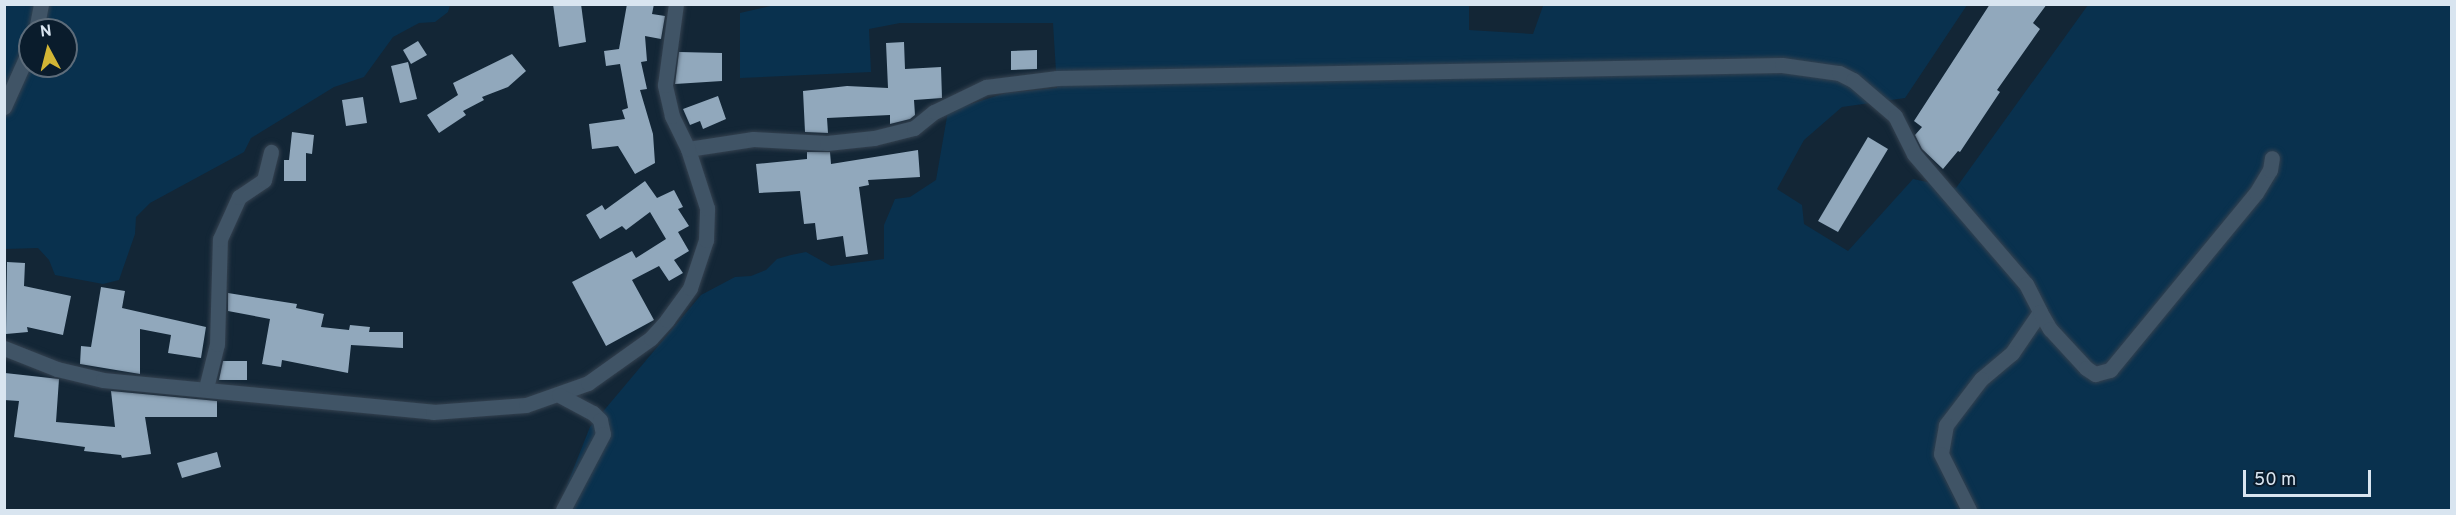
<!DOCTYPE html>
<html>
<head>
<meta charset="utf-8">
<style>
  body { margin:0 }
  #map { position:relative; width:2456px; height:515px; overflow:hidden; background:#132636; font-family:Overpass,sans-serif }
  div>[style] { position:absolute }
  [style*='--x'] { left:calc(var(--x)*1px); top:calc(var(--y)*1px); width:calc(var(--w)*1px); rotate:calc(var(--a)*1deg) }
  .green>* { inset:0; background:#09314e }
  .building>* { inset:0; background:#91a8bc }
  .roads { filter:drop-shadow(0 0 2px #354250) drop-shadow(0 0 2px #354250) }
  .street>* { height:15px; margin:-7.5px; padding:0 7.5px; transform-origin:7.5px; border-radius:7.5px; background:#405466 }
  span { translate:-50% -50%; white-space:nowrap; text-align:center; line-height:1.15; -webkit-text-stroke:6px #0a1c2c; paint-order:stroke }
  .frame { position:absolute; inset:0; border:6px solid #d9e5f0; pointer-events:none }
  .north { position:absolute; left:18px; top:18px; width:60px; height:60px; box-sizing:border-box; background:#0a1c2c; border:2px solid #5d6c7a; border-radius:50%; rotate:353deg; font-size:16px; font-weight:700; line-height:24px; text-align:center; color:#d9e5f0 }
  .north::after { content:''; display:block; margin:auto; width:21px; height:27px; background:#d3b635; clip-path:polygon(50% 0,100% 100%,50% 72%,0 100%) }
  .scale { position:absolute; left:2243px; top:470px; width:128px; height:27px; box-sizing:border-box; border:3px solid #d9e5f0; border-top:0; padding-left:8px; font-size:18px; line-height:21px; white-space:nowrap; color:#d9e5f0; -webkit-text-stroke:4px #0a1c2c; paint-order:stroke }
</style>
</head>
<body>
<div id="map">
  <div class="green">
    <div style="clip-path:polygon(779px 4px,1469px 4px,1469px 30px,1533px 34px,1543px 6px,1560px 5px,1967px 5px,1905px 98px,1842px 107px,1804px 140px,1777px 189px,1802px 205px,1804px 224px,1848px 251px,1913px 179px,1956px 188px,2088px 5px,2451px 5px,2451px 510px,557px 510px,590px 427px,701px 295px,735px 277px,751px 276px,766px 270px,777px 259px,791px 255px,806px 252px,831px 266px,884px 259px,884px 225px,895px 199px,910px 197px,936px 180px,948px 111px,1006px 93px,1057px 88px,1053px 23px,900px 23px,869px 29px,871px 72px,740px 78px,740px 13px)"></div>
    <div style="clip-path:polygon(evenodd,5px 5px,450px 5px,448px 12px,435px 22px,419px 23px,393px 37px,364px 77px,334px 87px,251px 138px,244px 152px,150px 203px,136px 217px,135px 234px,119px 280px,103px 284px,55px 275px,49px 260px,38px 248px,5px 249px,5px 5px,30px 30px,66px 30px,66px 66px,30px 66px,30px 30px)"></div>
  </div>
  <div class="building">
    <div style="clip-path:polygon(553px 4px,581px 4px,586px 42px,559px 47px)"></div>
    <div style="clip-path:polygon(627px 4px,654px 4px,652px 14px,665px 16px,661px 39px,645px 36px,647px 61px,641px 62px,647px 89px,640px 90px,653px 134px,655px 163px,635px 174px,618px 146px,592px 149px,589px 124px,625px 119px,622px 110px,628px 108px,620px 64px,606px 66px,604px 51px,619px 49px)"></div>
    <div style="clip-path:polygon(1990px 4px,2047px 4px,2033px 23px,2040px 29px,1997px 90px,2000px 92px,1960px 152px,1958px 151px,1943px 169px,1922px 149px,1915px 135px,1922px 127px,1914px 121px)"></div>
    <div style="clip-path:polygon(418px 41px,427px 55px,411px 64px,403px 50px)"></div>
    <div style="clip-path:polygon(904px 42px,905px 69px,941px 67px,942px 98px,914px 100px,915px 115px,910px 119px,890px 124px,890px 115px,827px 118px,828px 133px,805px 132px,803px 91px,847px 86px,888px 88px,886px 43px)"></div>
    <div style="clip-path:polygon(1037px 50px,1037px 69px,1011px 70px,1011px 51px)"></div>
    <div style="clip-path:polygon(679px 52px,722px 53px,722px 81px,675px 84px)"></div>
    <div style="clip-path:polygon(512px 54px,526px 71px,508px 87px,482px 97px,484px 100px,463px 111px,466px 115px,439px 133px,427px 115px,458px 95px,453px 83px)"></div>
    <div style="clip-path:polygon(408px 62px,417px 99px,400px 103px,391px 66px)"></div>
    <div style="clip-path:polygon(718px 96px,726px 119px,703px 129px,700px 121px,690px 125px,683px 109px)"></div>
    <div style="clip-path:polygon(363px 97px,367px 123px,346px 126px,342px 100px)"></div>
    <div style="clip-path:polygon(292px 132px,314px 135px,312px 154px,306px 153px,306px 181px,284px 181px,284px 160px,289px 160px)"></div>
    <div style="clip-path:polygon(1868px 137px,1888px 149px,1838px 232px,1818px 221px)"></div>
    <div style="clip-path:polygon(918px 150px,920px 177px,868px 180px,869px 185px,859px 187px,868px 254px,846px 257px,843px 236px,817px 240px,815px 223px,804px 224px,800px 191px,759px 193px,756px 164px,807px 159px,807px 152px,830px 152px,831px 164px)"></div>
    <div style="clip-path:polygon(645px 181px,657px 198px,674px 190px,683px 207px,678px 209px,689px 226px,678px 232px,689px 251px,674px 260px,683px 273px,669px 281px,659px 266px,632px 280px,654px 320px,606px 346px,572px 282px,632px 251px,636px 258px,666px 239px,650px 212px,626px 230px,622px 226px,600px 239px,586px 215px,602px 205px,605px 210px)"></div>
    <div style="clip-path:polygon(7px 262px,25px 263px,24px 286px,71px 296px,63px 335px,27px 327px,28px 332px,6px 334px)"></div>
    <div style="clip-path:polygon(101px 287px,125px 291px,122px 308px,206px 327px,201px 358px,168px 353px,171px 335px,140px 329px,140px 374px,80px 364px,81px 346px,91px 347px)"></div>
    <div style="clip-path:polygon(228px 293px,297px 304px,296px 308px,324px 314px,321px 327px,349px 330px,350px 325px,370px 327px,369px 332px,403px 332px,403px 348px,351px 345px,348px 373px,282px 360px,281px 367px,262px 364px,270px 319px,228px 311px)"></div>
    <div style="clip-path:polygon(223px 361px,247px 361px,247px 380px,219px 380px)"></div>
    <div style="clip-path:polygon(5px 373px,59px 379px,56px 422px,115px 427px,111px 391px,217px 401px,217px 417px,145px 417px,151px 454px,122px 458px,121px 455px,84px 451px,85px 447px,14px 437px,19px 401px,4px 400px)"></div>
    <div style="clip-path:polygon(217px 452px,221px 467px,182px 478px,177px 463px)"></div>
  </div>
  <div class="roads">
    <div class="street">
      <div style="--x:36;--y:30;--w:26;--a:-79"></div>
      <div style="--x:4;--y:107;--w:64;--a:-65.9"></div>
      <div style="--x:688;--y:149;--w:66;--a:-8.7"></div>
      <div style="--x:753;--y:139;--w:74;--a:3.1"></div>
      <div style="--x:827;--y:143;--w:47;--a:-6.1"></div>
      <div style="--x:874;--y:138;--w:41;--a:-14"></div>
      <div style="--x:914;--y:128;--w:26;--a:-39"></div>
      <div style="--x:934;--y:112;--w:58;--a:-25.7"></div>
      <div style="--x:986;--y:87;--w:72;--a:-7.2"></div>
      <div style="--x:1057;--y:78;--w:725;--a:-1.03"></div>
      <div style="--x:1782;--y:65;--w:58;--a:8"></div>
      <div style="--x:1839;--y:73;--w:16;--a:27"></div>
      <div style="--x:1853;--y:80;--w:55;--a:40.6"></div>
      <div style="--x:1895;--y:116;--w:42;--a:63.4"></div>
      <div style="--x:1914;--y:154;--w:172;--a:49.3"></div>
      <div style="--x:2026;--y:284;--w:31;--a:63"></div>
      <div style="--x:2040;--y:312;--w:50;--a:124.3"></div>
      <div style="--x:2012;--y:353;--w:40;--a:140"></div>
      <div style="--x:1981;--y:379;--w:58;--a:127.3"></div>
      <div style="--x:1946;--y:425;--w:29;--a:100"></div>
      <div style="--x:1941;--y:454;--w:63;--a:63.4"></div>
      <div style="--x:2040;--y:312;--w:20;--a:60"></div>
      <div style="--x:2050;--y:329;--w:53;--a:47.3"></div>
      <div style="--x:2086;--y:368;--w:11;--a:34"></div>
      <div style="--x:2095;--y:374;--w:16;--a:-15"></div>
      <div style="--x:2110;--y:370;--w:229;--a:-50.5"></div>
      <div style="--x:2256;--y:193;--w:27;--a:-59"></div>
      <div style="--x:2270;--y:170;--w:12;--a:-81"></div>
      <div style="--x:4;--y:348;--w:57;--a:21.6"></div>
      <div style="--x:57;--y:369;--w:47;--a:13.4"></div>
      <div style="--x:103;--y:380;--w:332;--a:5.5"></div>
      <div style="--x:433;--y:412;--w:93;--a:-4.3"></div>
      <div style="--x:526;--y:405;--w:66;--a:-19.5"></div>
      <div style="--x:588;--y:383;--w:77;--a:-35.5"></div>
      <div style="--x:651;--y:338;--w:24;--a:-48"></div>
      <div style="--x:667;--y:320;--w:39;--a:-54"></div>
      <div style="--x:690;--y:288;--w:51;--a:-71.6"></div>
      <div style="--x:706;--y:240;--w:32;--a:-88"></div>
      <div style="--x:707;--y:208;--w:62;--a:-107.9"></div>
      <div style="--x:688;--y:149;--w:37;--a:-116"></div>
      <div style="--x:672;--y:116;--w:32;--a:-103"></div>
      <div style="--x:665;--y:85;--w:82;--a:-82.3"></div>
      <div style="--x:206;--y:388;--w:45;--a:-76"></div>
      <div style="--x:217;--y:344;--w:105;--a:-88.4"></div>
      <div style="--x:220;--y:239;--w:46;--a:-65.7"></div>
      <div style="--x:239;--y:197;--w:30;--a:-34"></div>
      <div style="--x:264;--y:180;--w:29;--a:-76"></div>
      <div style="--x:559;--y:395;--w:38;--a:28"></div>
      <div style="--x:593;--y:413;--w:10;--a:45"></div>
      <div style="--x:600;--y:420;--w:14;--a:78"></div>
      <div style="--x:603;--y:434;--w:86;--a:117.8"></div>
    </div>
  </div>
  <div class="frame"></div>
  <div class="north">N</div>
  <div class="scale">50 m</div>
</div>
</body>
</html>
